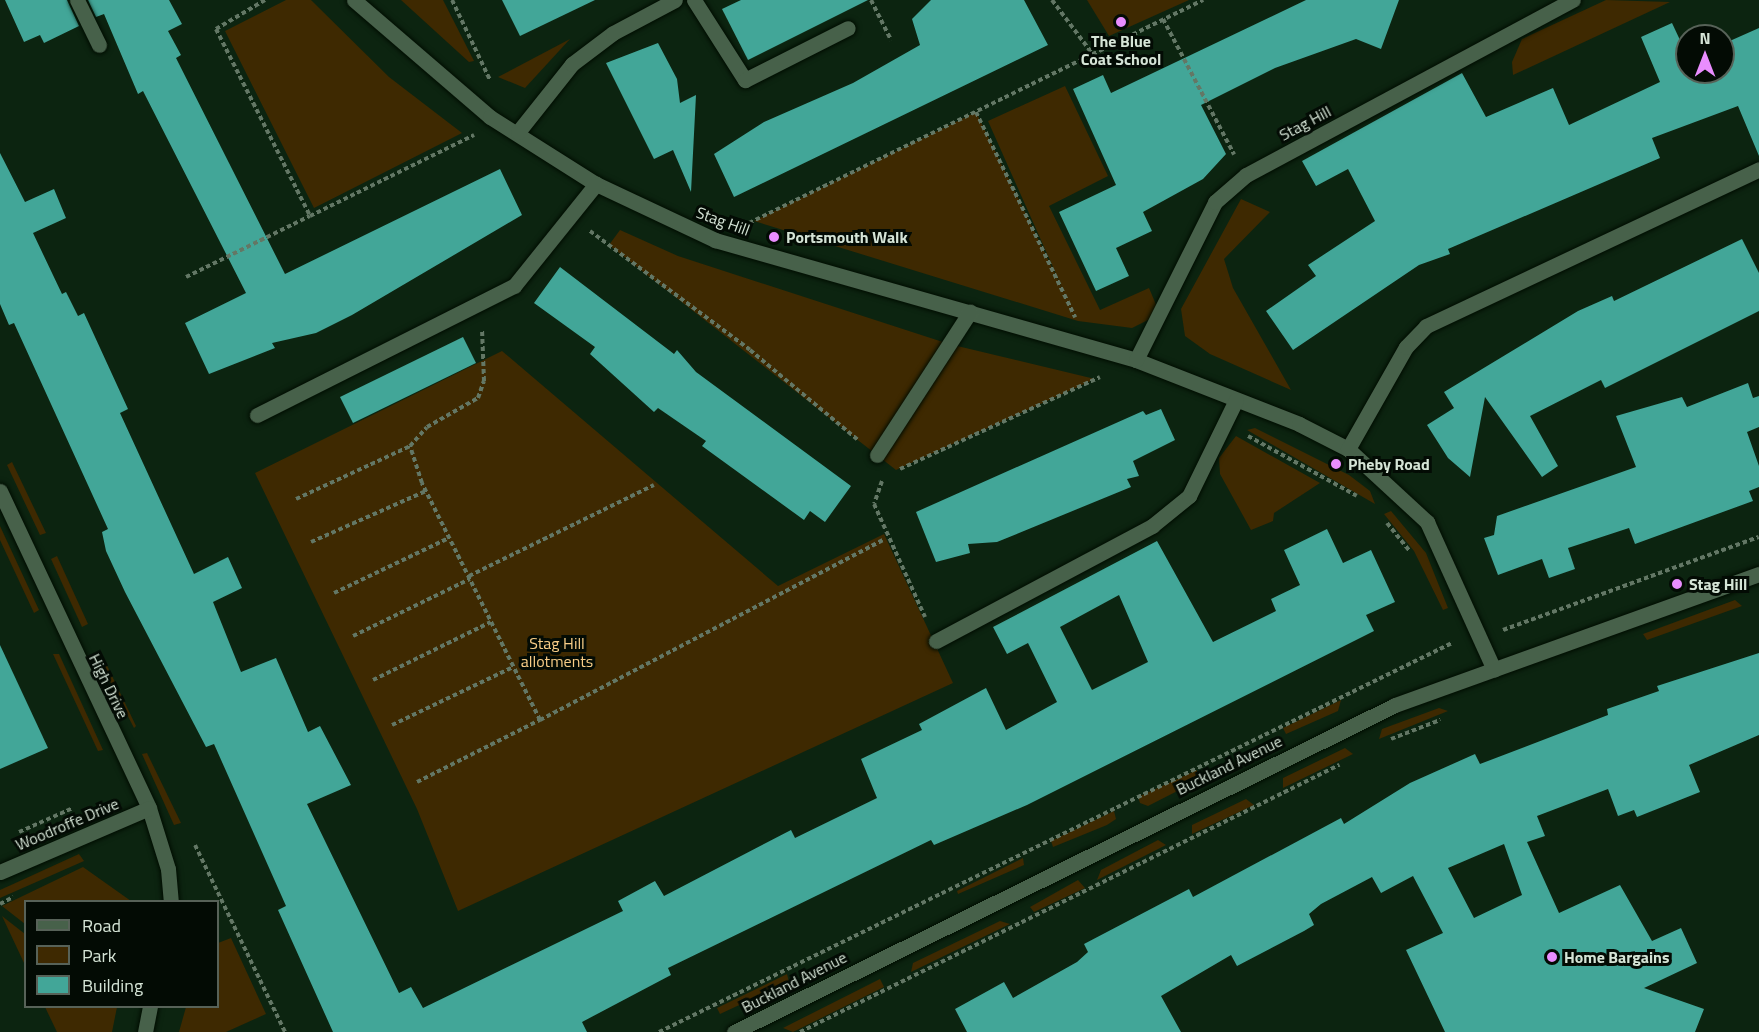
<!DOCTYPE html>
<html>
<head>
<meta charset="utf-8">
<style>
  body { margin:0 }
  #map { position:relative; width:1759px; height:1032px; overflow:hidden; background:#0c2410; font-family:"Titillium Web",sans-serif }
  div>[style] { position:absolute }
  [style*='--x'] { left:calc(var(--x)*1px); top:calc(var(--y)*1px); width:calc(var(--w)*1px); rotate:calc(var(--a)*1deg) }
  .green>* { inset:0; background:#3e2901 }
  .building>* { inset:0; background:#42a698 }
  .path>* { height:4px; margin-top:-2px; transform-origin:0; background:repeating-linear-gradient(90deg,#637765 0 4.5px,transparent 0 7.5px) }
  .roads { filter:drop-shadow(0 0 2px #000d01) drop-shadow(0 0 2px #000d01) }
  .minor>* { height:15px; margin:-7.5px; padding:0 7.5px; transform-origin:7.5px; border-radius:7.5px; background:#47614a }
  .dots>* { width:16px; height:16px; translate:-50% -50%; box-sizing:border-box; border:3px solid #030b04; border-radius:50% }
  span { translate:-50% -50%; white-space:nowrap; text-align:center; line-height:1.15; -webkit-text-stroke:6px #030b04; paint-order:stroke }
  .poi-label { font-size:16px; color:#d5e4d6; font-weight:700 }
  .left { translate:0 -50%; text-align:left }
  .street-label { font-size:16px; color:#d5e4d6 }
  .park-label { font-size:16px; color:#f8cd87 }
  .legend { position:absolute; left:24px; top:900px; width:195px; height:108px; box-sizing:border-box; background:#030b04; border:2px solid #576258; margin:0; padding:8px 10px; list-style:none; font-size:18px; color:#d5e4d6 }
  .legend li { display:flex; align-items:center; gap:12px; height:30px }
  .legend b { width:30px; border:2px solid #576258 }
  .north { position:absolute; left:1675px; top:24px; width:60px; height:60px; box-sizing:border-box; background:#030b04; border:2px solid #576258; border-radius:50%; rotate:0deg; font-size:16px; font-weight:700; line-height:24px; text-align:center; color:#d5e4d6 }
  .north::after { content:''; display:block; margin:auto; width:21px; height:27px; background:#e98dfe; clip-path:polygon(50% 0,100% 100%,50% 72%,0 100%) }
</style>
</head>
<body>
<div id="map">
  <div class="green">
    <div style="clip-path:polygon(286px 0,311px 0,389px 77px,462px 133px,314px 208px,225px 31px)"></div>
    <div style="clip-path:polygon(401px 0,443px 0,474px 61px,469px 62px)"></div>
    <div style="clip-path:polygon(1087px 0,1189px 0,1109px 36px)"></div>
    <div style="clip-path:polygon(1606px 0,1670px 2px,1513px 75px,1512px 62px,1522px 39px)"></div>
    <div style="clip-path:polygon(570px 39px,525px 88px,498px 77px)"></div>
    <div style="clip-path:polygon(1065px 86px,1108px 176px,1049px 206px,1100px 310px,1149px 288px,1160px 314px,1132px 328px,1078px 321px,754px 221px,976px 112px,1065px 294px,988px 121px)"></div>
    <div style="clip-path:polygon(1241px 199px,1270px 212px,1224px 259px,1233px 288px,1291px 390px,1210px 354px,1185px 336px,1181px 309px)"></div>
    <div style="clip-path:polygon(620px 230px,678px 256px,949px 344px,1095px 379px,896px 470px,609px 245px)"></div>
    <div style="clip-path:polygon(502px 351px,778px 586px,884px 534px,953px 683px,458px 911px,417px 809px,255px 473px)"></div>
    <div style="clip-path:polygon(1255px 428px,1349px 475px,1370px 491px,1375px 504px,1247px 430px)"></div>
    <div style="clip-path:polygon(1236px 436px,1320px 483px,1274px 513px,1273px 521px,1251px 530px,1220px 474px,1219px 458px)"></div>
    <div style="clip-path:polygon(12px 462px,46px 533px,40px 535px,7px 465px)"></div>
    <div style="clip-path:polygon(1391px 511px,1426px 553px,1448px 608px,1443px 610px,1414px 551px,1384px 514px)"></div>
    <div style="clip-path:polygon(0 526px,39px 610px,34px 613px,0 540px)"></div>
    <div style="clip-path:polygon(57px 556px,88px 624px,82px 627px,51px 559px)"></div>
    <div style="clip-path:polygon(1735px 600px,1742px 606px,1647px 640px,1643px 634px)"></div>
    <div style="clip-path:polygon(100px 651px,136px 726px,134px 728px,96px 654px)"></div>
    <div style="clip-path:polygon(53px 654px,59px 654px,103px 750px,98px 751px)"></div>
    <div style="clip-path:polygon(1341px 700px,1338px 711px,1286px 734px,1283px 728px)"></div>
    <div style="clip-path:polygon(1439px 708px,1448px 711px,1379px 739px,1382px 729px)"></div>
    <div style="clip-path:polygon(1345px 748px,1353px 754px,1283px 788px,1283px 778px)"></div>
    <div style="clip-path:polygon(147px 753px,181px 823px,174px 825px,142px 754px)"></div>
    <div style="clip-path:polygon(1197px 770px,1197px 781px,1148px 806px,1140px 803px,1138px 797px)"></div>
    <div style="clip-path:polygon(1246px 799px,1254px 805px,1192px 834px,1192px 825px)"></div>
    <div style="clip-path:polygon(1114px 811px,1116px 819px,1107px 825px,1053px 847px,1051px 841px)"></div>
    <div style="clip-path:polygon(1158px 840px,1166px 845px,1097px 880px,1101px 870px)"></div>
    <div style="clip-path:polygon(79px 854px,84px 861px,0 898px,0 890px)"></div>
    <div style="clip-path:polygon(1023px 858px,1024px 865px,958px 894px,957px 891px)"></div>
    <div style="clip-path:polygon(83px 867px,131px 901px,26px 902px,25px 924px,2px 906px)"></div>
    <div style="clip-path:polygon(1078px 880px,1085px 888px,1034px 912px,1030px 907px)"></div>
    <div style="clip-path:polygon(2px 916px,25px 934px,25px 965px)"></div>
    <div style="clip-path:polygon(1000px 921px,1010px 924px,911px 972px,913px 963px)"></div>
    <div style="clip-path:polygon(231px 938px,266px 1014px,226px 1032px,179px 1032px,186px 1007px,218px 1006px,218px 943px)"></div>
    <div style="clip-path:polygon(787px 974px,789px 982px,720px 1014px,717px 1008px)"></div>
    <div style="clip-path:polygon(880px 979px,884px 987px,793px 1032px,783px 1028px)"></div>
    <div style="clip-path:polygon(45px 1007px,117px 1007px,112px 1032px,57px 1032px)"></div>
  </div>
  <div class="building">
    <div style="clip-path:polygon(5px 0,67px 0,79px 26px,44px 43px,40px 35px,24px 42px)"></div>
    <div style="clip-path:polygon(88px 0,169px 0,182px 24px,168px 31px,181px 55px,176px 58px,285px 274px,500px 169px,522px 215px,352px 315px,316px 333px,272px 343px,275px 348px,209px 374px,185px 323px,246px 293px,143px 91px,138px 94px,104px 14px,96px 17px)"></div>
    <div style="clip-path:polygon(502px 0,595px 0,520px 36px)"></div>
    <div style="clip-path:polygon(741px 0,868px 0,748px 60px,722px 9px)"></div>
    <div style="clip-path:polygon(931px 0,1024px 0,1048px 45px,734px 197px,714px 154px,764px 122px,853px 83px,920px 45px,912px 19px)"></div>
    <div style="clip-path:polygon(1306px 0,1399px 0,1381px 49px,1356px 39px,1275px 68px,1201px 105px,1226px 154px,1203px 179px,1143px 212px,1152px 231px,1116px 248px,1129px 276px,1096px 291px,1059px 212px,1116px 185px,1073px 89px,1103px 75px,1111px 93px)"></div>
    <div style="clip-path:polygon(1672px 23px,1687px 55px,1687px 72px,1723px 72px,1723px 44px,1759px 28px,1759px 156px,1738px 106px,1652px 138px,1660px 158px,1448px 249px,1450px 254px,1419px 265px,1293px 350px,1266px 311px,1316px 276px,1308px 265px,1375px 221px,1348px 169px,1316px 186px,1302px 161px,1462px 73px,1486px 117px,1553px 88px,1569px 125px,1660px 82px,1641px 37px)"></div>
    <div style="clip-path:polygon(658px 43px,677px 79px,680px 103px,696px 95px,691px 192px,673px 150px,654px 159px,606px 63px)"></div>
    <div style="clip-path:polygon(evenodd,0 153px,25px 202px,54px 189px,66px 218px,33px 233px,62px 294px,66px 292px,78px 316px,84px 313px,128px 409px,120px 413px,194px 574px,228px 557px,242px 588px,213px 602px,241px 672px,276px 658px,308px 732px,320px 726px,351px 785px,307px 804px,399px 993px,411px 987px,423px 1008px,623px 911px,618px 901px,655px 881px,664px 896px,791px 830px,795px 838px,877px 798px,861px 759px,922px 730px,919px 724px,986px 688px,1006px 730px,1057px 702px,1028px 643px,1007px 654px,993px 627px,1157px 541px,1213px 642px,1276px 611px,1271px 599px,1300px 585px,1284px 550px,1327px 529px,1343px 563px,1371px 550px,1395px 602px,1366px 615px,1374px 631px,1027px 805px,934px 845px,931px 840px,668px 968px,671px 975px,582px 1022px,587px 1032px,333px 1032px,278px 910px,286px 906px,214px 744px,206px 747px,125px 592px,106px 551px,102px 532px,108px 529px,14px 323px,9px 325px,0 304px,0 153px,1119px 595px,1148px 662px,1092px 690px,1060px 627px,1119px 595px)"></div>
    <div style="clip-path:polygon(1742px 239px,1759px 273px,1759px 311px,1605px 388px,1601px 380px,1530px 416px,1558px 466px,1542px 477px,1485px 397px,1470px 477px,1448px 458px,1427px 425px,1454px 408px,1444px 392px,1578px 311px,1612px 296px,1614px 301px)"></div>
    <div style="clip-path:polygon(560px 267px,674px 354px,677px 350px,696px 372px,851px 486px,825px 522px,810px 511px,804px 520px,702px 446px,706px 441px,658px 408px,654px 412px,590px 354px,595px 347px,534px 303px)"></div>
    <div style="clip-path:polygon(463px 337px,476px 363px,353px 423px,340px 397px)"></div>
    <div style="clip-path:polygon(1748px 383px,1753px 398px,1759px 396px,1759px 427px,1747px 432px,1759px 466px,1759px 487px,1749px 491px,1753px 501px,1635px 544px,1629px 528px,1568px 548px,1575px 569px,1549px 578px,1542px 559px,1498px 575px,1484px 538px,1494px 535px,1497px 516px,1636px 467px,1616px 416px,1682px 397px,1687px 407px)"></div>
    <div style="clip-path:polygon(1161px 409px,1175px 440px,1133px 461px,1139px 476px,1127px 479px,1131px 487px,997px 542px,968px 544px,970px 553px,936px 562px,916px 512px,1143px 411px,1146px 415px)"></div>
    <div style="clip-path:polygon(0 645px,48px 748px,0 769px)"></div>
    <div style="clip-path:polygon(evenodd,1759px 653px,1759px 735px,1689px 765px,1700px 792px,1637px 817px,1634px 810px,1618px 816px,1608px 789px,1537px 816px,1545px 836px,1527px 842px,1559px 913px,1620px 885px,1652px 941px,1681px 928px,1697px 963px,1644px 988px,1704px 1009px,1695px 1032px,1445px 1032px,1406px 950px,1443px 933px,1413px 876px,1381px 893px,1372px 877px,1321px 904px,1309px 914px,1314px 925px,1304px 931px,1237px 966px,1231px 955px,1161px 996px,1181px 1032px,967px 1032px,955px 1009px,1004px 982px,1013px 998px,1077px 962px,1088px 952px,1084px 944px,1189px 889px,1193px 897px,1341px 818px,1344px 824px,1410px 783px,1475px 754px,1480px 764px,1608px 715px,1607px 709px,1659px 691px,1657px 686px,1759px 653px,1504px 844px,1522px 895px,1474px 918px,1448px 868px,1504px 844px)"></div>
  </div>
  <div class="path">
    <div style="--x:265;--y:0;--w:57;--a:149.4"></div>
    <div style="--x:216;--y:29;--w:209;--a:63.3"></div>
    <div style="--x:310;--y:216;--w:183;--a:-26.3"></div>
    <div style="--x:452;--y:0;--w:89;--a:64.6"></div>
    <div style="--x:871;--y:0;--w:45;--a:63.4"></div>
    <div style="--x:1052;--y:0;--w:70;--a:53.1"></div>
    <div style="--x:1163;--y:19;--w:153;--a:62.3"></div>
    <div style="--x:976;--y:112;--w:228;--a:64.2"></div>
    <div style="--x:749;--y:223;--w:506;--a:-26.16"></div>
    <div style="--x:590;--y:231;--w:199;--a:36.6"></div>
    <div style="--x:750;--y:350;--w:141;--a:39.8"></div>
    <div style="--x:186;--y:277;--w:138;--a:-26.2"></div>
    <div style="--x:1248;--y:436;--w:124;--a:28.8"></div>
    <div style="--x:900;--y:469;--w:220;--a:-24.7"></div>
    <div style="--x:882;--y:481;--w:24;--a:109"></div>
    <div style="--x:874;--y:504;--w:124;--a:65.7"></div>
    <div style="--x:296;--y:499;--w:126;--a:-24.9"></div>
    <div style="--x:1387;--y:523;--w:35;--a:51"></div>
    <div style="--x:311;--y:542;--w:126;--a:-23.9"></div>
    <div style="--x:469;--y:576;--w:206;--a:-26.2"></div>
    <div style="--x:334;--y:593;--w:127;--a:-25.6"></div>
    <div style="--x:1503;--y:630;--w:272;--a:-20"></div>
    <div style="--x:353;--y:636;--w:130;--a:-26"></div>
    <div style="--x:373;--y:680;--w:131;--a:-26.2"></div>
    <div style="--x:540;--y:720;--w:387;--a:-27.7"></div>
    <div style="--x:392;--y:725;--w:134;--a:-25.6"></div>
    <div style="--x:1391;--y:739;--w:53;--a:-21.2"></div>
    <div style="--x:417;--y:782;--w:138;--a:-26.8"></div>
    <div style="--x:540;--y:720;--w:265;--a:-116.5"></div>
    <div style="--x:422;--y:483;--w:39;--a:-108"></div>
    <div style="--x:410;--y:446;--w:25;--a:-48"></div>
    <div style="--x:427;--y:427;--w:59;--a:-29.6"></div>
    <div style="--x:478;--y:398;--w:18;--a:-71"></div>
    <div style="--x:484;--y:381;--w:51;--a:-92.2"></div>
    <div style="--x:19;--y:832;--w:59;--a:-24"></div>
    <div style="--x:195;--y:845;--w:208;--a:64.3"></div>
    <div style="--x:0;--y:904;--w:15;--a:-28"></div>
    <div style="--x:659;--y:1032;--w:883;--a:-26.13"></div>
    <div style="--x:800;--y:1032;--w:602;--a:-26.35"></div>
  </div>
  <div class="roads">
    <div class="minor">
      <div style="--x:77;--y:0;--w:50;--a:63.9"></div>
      <div style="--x:354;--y:0;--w:179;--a:40.7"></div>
      <div style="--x:490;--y:117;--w:125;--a:32.3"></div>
      <div style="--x:596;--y:184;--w:132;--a:25.2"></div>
      <div style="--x:715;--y:240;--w:438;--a:15.9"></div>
      <div style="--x:1136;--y:360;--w:175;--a:21.4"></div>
      <div style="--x:1299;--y:424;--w:55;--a:27"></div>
      <div style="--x:1348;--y:449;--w:108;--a:42.7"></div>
      <div style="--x:1427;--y:522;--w:162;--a:65.6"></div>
      <div style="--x:694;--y:0;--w:95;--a:57.5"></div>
      <div style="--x:745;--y:80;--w:115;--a:-26.8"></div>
      <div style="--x:518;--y:132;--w:87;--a:-51.5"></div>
      <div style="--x:572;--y:64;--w:51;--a:-37.1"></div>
      <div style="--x:613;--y:33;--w:70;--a:-28"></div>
      <div style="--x:1136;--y:360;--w:177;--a:-63.4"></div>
      <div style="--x:1215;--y:202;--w:41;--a:-41.1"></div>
      <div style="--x:1246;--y:175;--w:371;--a:-28.2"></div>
      <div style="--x:257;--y:415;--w:288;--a:-26.7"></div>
      <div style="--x:514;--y:286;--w:131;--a:-51.2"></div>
      <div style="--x:1348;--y:449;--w:117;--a:-60.4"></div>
      <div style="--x:1406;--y:347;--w:29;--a:-46"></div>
      <div style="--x:1426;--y:326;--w:368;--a:-25.2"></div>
      <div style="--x:877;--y:455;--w:171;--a:-57"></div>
      <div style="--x:0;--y:491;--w:350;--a:64.8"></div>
      <div style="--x:149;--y:808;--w:64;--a:72.7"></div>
      <div style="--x:168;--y:869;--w:33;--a:85"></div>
      <div style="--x:936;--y:641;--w:245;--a:-28"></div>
      <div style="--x:1152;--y:526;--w:48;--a:-39"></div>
      <div style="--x:1189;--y:496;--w:107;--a:-63.9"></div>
      <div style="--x:0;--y:872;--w:162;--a:-23.2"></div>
      <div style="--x:145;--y:1032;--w:26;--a:-79"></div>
      <div style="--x:734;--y:1032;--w:737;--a:-26.32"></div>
      <div style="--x:1395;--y:705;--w:387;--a:-19.8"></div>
    </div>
  </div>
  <div class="dots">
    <div style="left:1121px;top:22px;background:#e98dfe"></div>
    <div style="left:774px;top:237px;background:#e98dfe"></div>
    <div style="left:1336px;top:464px;background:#e98dfe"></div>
    <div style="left:1677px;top:584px;background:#e98dfe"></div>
    <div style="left:1552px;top:957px;background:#e98dfe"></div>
  </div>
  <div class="poi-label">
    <span style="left:1121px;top:50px">The Blue<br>Coat School</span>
    <span class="left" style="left:786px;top:237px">Portsmouth Walk</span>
    <span class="left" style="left:1348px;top:464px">Pheby Road</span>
    <span class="left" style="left:1689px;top:584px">Stag Hill</span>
    <span class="left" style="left:1564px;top:957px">Home Bargains</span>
  </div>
  <div class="street-label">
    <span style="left:1305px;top:123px;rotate:-28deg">Stag Hill</span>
    <span style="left:723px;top:221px;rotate:20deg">Stag Hill</span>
    <span style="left:109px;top:686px;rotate:64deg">High Drive</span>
    <span style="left:1229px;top:765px;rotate:-26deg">Buckland Avenue</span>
    <span style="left:67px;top:824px;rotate:-23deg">Woodroffe Drive</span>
    <span style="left:794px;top:982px;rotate:-27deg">Buckland Avenue</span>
  </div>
  <div class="park-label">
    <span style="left:557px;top:652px">Stag Hill<br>allotments</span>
  </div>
  <ul class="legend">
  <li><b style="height:8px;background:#47614a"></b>Road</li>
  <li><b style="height:16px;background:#3e2901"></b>Park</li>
  <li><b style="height:16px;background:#42a698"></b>Building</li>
  </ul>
  <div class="north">N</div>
</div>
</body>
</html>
